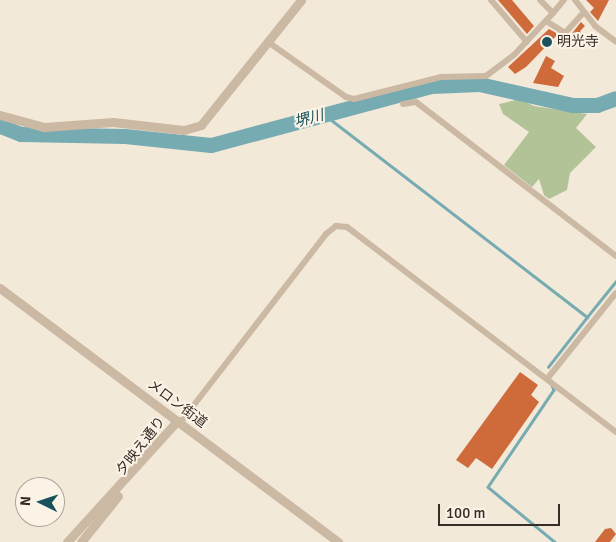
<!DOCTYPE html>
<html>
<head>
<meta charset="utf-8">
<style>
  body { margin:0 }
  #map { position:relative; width:616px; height:542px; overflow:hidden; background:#f3e9d9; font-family:Signika,"Noto Sans JP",sans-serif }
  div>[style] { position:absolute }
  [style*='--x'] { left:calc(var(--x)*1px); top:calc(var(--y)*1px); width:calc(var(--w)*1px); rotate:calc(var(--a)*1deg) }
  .green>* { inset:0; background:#b2c398 }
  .stream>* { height:2.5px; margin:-1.25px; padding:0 1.25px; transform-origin:1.25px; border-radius:1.25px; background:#76abb2 }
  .river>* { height:15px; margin:-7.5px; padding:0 7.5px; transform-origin:7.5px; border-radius:7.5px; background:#76abb2 }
  .building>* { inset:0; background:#cf6a3b }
  .minor>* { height:6px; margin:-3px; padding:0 3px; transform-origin:3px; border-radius:3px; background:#ccb9a4 }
  .tertiary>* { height:9px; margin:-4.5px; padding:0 4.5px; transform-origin:4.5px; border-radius:4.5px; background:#ccb9a4 }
  .dots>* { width:14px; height:14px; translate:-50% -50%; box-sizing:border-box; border:2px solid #fbf3e6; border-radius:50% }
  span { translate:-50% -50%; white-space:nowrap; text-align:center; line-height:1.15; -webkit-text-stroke:4px #fbf3e6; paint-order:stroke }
  .poi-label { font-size:14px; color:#372d26 }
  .left { translate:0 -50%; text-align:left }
  .street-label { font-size:14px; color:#372d26 }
  .water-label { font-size:15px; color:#19525c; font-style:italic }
  .north { position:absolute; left:15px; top:477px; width:50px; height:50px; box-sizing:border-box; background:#fbf3e6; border:1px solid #ada499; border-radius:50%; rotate:274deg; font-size:14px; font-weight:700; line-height:20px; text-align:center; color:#372d26 }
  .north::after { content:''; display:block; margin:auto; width:18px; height:22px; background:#19525c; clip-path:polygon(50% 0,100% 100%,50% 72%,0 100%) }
  .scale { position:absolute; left:438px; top:504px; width:122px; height:22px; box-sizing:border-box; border:2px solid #372d26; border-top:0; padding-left:6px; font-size:15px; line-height:18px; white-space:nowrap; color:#372d26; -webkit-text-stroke:4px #fbf3e6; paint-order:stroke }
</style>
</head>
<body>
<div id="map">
  <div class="green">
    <div style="clip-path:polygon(520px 99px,534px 106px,587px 114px,576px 128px,596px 147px,570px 173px,567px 190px,549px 199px,544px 195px,539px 179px,532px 187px,504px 165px,529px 132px,503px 114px,499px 104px)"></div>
  </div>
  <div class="stream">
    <div style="--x:325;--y:115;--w:331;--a:37.6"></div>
    <div style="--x:587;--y:317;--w:46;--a:-51.1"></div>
    <div style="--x:548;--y:367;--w:63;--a:-52"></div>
    <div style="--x:552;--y:385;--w:5;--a:68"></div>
    <div style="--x:554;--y:390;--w:117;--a:124.2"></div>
    <div style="--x:488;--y:487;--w:87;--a:39.4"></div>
  </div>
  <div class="river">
    <div style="--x:0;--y:126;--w:22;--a:21"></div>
    <div style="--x:21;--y:134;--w:104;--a:1.1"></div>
    <div style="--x:125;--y:136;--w:86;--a:6"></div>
    <div style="--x:211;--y:145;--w:228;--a:-15"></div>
    <div style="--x:431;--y:86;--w:48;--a:-2.4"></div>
    <div style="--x:479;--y:84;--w:95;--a:12.7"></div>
    <div style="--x:572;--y:105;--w:25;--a:0"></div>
    <div style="--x:597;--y:105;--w:20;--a:-20"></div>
  </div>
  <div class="building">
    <div style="clip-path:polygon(498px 0,512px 0,534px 26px,527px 34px)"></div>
    <div style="clip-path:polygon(586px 0,609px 0,598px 21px,590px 12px,594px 8px)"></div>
    <div style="clip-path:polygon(581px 22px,585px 26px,580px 31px,590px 41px,581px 49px,569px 37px)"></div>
    <div style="clip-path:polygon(549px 29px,558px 34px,526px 67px,515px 74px,508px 67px)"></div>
    <div style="clip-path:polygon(546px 56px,555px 61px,551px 68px,564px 76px,558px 87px,533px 83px)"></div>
    <div style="clip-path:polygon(520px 372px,538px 385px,531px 395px,539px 402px,492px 469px,476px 458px,468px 468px,456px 460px)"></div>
    <div style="clip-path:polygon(611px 528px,616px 534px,610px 542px,595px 542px,605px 529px)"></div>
  </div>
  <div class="minor">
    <div style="--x:491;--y:0;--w:55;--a:49.4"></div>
    <div style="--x:575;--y:0;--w:33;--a:52"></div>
    <div style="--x:595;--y:26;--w:26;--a:37"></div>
    <div style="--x:553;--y:13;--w:17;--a:-50"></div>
    <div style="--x:546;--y:21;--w:22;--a:32"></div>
    <div style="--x:268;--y:42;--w:95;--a:35.2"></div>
    <div style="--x:346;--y:97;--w:8;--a:14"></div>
    <div style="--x:354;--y:99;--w:90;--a:-14.2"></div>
    <div style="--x:441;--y:77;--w:45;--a:-1.3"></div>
    <div style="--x:486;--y:76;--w:35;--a:-37"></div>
    <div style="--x:514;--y:55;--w:57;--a:-47.1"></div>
    <div style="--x:553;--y:13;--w:18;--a:-135"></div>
    <div style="--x:562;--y:43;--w:10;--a:-73"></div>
    <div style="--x:565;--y:33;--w:28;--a:-48"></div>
    <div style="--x:403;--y:104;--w:13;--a:-9"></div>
    <div style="--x:416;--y:102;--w:252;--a:37.6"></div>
    <div style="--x:547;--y:379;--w:110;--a:-51.3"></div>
    <div style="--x:180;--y:423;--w:239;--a:-52.3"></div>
    <div style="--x:326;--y:234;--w:13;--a:-39"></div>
    <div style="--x:336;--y:226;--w:11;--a:5"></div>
    <div style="--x:347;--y:227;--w:338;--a:37.3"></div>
  </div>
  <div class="tertiary">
    <div style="--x:0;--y:115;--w:46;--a:15.3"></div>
    <div style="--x:44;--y:127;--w:69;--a:-4.1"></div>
    <div style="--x:113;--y:122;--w:71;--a:6.4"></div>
    <div style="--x:184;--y:130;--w:18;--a:-16"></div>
    <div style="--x:201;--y:125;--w:160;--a:-51.3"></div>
    <div style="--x:0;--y:288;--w:423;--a:36.9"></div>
    <div style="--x:67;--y:542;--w:164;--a:-47.7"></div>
    <div style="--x:81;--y:542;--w:59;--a:-51.2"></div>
  </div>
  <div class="dots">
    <div style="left:547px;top:42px;background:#19525c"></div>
  </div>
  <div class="poi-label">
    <span class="left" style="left:557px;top:42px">明光寺</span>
  </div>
  <div class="street-label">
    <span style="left:177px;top:404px;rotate:37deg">メロン街道</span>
    <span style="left:141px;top:446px;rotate:-52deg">夕映え通り</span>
  </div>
  <div class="water-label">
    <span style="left:309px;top:119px;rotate:-15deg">堺川</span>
  </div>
  <div class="north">N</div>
  <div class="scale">100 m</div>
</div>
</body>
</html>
